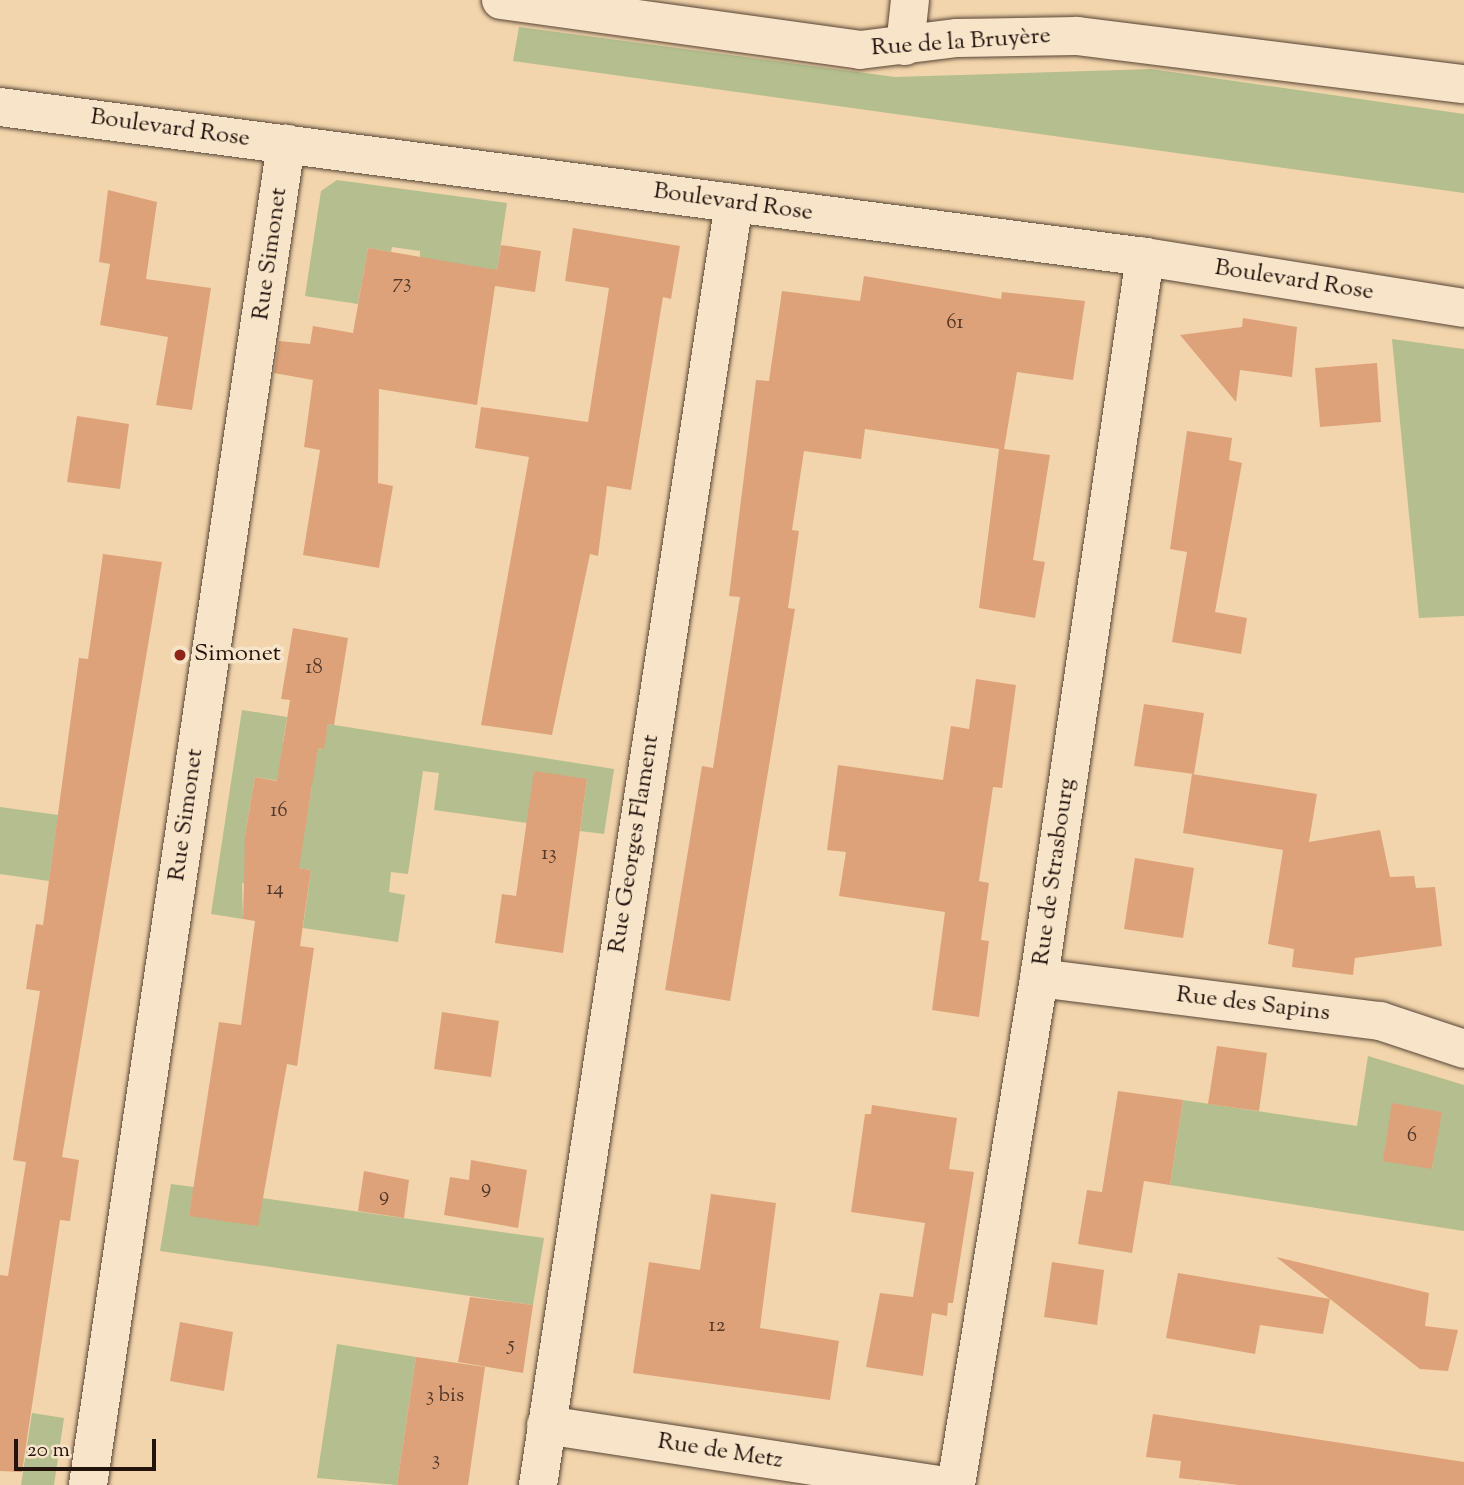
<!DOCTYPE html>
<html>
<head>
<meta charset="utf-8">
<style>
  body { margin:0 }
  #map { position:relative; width:1464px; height:1485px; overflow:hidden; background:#f2d5ac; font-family:"Sorts Mill Goudy",serif }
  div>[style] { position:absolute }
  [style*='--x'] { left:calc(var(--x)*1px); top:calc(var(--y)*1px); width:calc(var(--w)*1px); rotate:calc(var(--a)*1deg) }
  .green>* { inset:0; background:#b4be8f }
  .building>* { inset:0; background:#dea27a }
  .roads { filter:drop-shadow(0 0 2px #574435) drop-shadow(0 0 2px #574435) }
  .minor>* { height:38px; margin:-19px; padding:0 19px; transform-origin:19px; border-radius:19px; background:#f7e4c9 }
  .dots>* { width:19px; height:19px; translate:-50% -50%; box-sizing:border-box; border:4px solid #f7e4c9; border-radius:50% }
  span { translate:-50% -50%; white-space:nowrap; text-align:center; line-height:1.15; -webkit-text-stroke:7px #f7e4c9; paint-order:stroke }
  .number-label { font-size:21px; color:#523728 }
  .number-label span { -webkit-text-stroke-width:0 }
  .street-label { font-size:24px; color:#23130d }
  .poi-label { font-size:24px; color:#23130d }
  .left { translate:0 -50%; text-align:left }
  .scale { position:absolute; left:14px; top:1439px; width:142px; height:32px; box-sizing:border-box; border:4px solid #23130d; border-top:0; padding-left:9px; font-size:21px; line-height:24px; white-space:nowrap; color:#23130d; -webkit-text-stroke:5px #f7e4c9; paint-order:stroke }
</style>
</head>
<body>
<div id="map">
  <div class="green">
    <div style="clip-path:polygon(519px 27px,895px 77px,1151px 69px,1464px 114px,1464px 193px,513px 61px)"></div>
    <div style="clip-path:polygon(337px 180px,507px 203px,489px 324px,420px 257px,420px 251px,392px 247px,391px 252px,368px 248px,358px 304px,305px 296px,321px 191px)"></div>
    <div style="clip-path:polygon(1392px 339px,1464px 349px,1464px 616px,1419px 618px)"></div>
    <div style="clip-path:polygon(evenodd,242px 710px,287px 717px,283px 742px,323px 749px,328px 724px,614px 769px,604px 834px,580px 831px,587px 779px,527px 823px,434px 810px,439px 773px,423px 771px,408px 874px,391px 872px,389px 892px,405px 895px,398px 942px,303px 928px,311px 870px,252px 861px,248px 884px,242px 883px,243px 919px,211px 914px,242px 710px,255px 777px,312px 786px,302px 845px,245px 836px,255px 777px)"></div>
    <div style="clip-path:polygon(0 807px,58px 815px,49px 881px,0 874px)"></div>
    <div style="clip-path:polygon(evenodd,1368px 1056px,1464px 1085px,1464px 1231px,1170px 1185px,1183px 1100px,1357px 1126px,1368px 1056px,1392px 1104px,1441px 1112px,1432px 1169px,1392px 1104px)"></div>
    <div style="clip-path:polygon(171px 1184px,194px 1187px,189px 1216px,262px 1198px,544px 1238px,533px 1305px,160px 1251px)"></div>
    <div style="clip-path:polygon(337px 1344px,416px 1357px,397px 1485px,317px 1478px)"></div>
    <div style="clip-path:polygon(32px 1413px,64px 1418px,54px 1485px,21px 1485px)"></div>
  </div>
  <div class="building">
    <div style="clip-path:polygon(108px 190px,157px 202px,146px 279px,211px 288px,192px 410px,156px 405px,168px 337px,100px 325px,110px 264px,99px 262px)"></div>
    <div style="clip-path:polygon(573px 228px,680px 246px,671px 299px,663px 297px,631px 490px,607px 486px,598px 556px,590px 554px,552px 735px,481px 725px,529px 457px,475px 448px,481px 407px,588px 422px,609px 288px,565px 281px)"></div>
    <div style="clip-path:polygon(501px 245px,541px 251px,535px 292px,495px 286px,477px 405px,379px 389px,378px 483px,393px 486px,379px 568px,303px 555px,320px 450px,304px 447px,313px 380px,274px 373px,279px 341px,310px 344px,313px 326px,353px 333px,368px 248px,497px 270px)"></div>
    <div style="clip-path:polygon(864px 276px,1001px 299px,1002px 292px,1085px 301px,1073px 380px,1017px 372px,1004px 449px,1050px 455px,1033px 560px,1045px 562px,1035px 618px,979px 608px,999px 449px,865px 429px,861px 459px,804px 451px,792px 530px,799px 531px,788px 608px,795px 609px,730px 1001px,665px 990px,702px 766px,713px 768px,740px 597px,729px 596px,756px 380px,769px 381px,782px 291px,860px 301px)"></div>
    <div style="clip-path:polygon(1243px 318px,1297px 327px,1292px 377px,1240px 370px,1236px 402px,1180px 335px,1242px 327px)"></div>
    <div style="clip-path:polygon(1377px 363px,1381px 422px,1320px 427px,1315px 368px)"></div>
    <div style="clip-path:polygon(77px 416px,129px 424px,120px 489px,67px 482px)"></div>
    <div style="clip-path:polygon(1187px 431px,1232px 438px,1229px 460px,1242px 463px,1215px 612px,1247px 618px,1241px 654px,1172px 642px,1187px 552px,1170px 549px)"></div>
    <div style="clip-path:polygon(103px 554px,162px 562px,62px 1157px,79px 1160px,70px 1221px,60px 1220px,22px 1472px,0 1471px,0 1275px,8px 1276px,26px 1162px,13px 1160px,40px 991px,26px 989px,36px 924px,43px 925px,79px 658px,88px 659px)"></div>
    <div style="clip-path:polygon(293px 628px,348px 638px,334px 725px,328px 724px,324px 749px,318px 748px,299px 868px,311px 870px,300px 946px,314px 948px,297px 1066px,287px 1064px,258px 1226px,189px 1216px,219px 1022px,241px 1025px,255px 921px,243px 919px,245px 836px,255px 777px,277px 781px,290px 700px,281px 699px)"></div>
    <div style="clip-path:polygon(976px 679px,1016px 685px,1002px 788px,993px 787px,979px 881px,989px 883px,981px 940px,989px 941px,979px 1017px,932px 1010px,945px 912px,839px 896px,846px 852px,827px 850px,838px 765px,943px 780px,951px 726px,969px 729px)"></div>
    <div style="clip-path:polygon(1144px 704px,1204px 713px,1194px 774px,1134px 766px)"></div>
    <div style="clip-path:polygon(534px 771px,587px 779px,563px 953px,495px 943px,502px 894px,516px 896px)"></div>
    <div style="clip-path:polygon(1192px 774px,1317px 794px,1309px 842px,1380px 830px,1390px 877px,1414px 876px,1416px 888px,1435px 887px,1442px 946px,1355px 958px,1353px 975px,1292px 967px,1294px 949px,1268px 944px,1283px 850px,1183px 833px)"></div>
    <div style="clip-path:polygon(1135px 858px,1194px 868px,1183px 938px,1124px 929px)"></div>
    <div style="clip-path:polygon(442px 1012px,499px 1021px,491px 1077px,434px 1069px)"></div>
    <div style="clip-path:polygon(1217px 1046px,1267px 1053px,1259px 1111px,1208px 1104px)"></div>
    <div style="clip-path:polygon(1118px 1091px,1183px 1100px,1170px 1185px,1144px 1181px,1132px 1253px,1078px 1244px,1087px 1190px,1102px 1192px)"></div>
    <div style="clip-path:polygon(1392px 1103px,1442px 1112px,1432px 1169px,1383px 1161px)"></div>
    <div style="clip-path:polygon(872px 1105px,957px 1118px,949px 1169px,974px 1172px,953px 1303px,948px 1303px,947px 1316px,932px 1313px,923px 1376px,866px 1367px,880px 1293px,913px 1297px,925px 1223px,851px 1212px,865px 1114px,871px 1114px)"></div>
    <div style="clip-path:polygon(471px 1160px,527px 1170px,518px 1228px,444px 1215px,450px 1177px,469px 1180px)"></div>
    <div style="clip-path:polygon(364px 1171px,409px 1180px,404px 1218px,358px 1211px)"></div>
    <div style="clip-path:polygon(711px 1194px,776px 1203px,760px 1328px,839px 1341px,830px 1400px,633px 1373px,649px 1262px,700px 1270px)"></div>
    <div style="clip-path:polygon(1276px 1257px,1429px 1293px,1425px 1326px,1458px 1330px,1448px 1371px,1420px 1369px,1330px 1299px,1323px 1334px,1260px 1325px,1255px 1354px,1166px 1338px,1178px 1273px,1330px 1299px)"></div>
    <div style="clip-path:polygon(1052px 1262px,1104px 1270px,1097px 1325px,1044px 1317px)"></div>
    <div style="clip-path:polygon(470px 1297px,533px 1305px,523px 1373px,458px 1362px)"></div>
    <div style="clip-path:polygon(180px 1322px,233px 1332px,224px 1391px,170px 1381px)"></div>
    <div style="clip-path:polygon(416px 1357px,485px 1367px,468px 1485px,397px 1485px)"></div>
    <div style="clip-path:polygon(1153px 1414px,1464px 1462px,1464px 1485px,1239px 1485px,1179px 1478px,1181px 1461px,1146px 1457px)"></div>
  </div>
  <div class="roads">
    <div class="minor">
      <div style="--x:501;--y:0;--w:362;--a:7.9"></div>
      <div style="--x:860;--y:50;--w:98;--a:-7.1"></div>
      <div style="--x:957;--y:38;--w:120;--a:-1"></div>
      <div style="--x:1077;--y:36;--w:390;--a:7.1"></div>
      <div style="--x:905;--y:46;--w:46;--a:-83.8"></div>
      <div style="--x:0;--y:107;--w:1155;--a:7.46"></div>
      <div style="--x:1145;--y:257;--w:323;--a:9.1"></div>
      <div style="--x:1039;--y:978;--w:344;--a:7.2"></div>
      <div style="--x:1380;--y:1021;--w:89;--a:18.4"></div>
      <div style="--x:546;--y:1425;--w:395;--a:8.7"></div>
      <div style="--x:88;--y:1485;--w:1356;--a:-81.6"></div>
      <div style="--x:538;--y:1485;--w:1297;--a:-81.31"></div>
      <div style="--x:956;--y:1485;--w:514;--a:-80.7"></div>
      <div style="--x:1039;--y:978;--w:729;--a:-81.64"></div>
    </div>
  </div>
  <div class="dots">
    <div style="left:180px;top:655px;background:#8f2418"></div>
  </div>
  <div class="number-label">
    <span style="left:402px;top:283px">73</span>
    <span style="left:955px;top:323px">61</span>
    <span style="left:314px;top:668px">18</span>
    <span style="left:279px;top:811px">16</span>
    <span style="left:549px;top:854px">13</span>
    <span style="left:275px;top:889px">14</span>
    <span style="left:1412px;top:1136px">6</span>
    <span style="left:486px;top:1188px">9</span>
    <span style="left:384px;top:1196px">9</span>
    <span style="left:717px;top:1326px">12</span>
    <span style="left:511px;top:1345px">5</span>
    <span style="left:445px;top:1396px">3 bis</span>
    <span style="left:436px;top:1460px">3</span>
  </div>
  <div class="street-label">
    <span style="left:961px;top:43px;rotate:-4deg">Rue de la Bruyère</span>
    <span style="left:170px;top:129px;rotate:8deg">Boulevard Rose</span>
    <span style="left:733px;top:203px;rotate:8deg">Boulevard Rose</span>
    <span style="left:271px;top:254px;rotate:-82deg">Rue Simonet</span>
    <span style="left:1294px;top:281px;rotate:9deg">Boulevard Rose</span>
    <span style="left:187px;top:815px;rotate:-82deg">Rue Simonet</span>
    <span style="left:635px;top:844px;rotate:-81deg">Rue Georges Flament</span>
    <span style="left:1055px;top:872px;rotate:-82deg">Rue de Strasbourg</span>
    <span style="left:1253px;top:1005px;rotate:7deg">Rue des Sapins</span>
    <span style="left:720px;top:1452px;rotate:9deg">Rue de Metz</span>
  </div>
  <div class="poi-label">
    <span class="left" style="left:194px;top:655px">Simonet</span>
  </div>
  <div class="scale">20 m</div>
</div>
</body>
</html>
